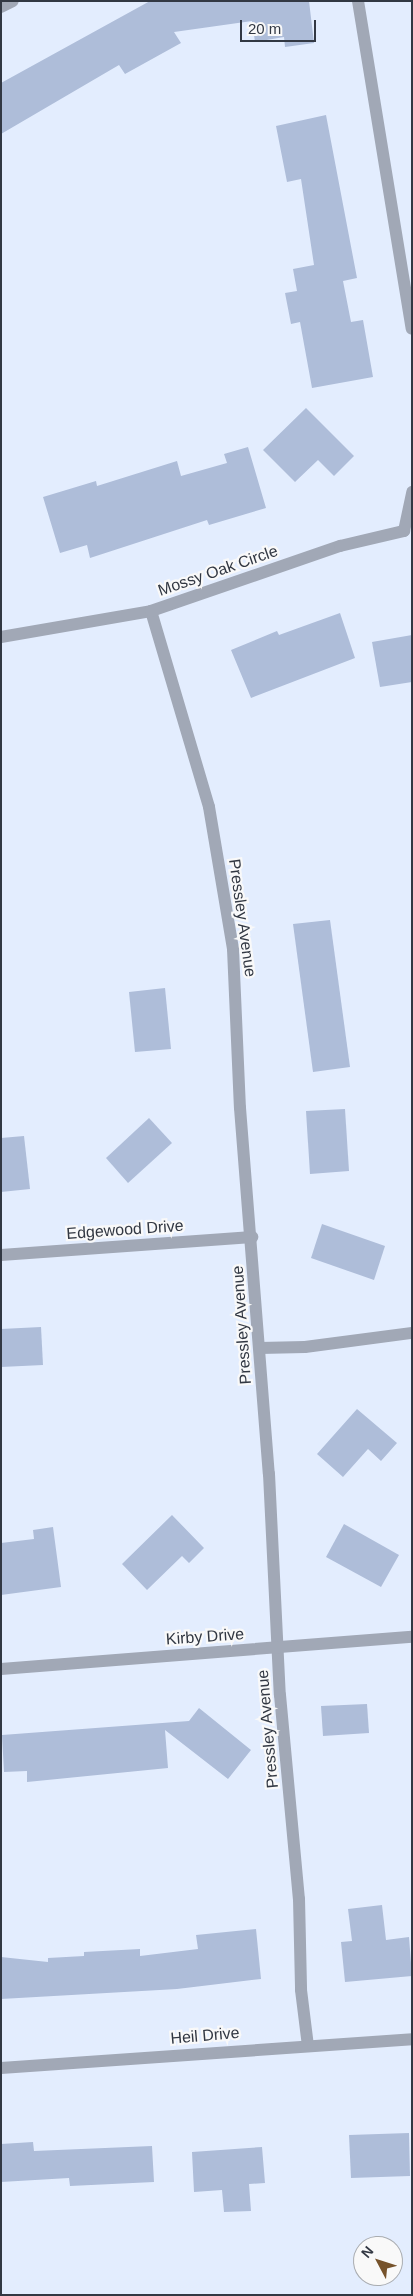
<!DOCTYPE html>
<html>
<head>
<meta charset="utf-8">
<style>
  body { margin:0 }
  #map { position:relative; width:413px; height:2296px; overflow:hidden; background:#e3edfe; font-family:Arial,sans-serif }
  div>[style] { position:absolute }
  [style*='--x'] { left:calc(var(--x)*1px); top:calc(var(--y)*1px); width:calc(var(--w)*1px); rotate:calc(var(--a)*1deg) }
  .building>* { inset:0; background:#aebdd9 }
  .street>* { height:12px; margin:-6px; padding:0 6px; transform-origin:6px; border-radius:6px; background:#a1a8b6 }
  span { translate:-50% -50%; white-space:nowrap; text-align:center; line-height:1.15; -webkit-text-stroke:4.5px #f9f9f9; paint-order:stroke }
  .street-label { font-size:16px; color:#323843 }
  .frame { position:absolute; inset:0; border:2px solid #323843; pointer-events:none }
  .north { position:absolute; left:353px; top:2236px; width:50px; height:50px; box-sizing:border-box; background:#f9f9f9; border:1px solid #a9acb0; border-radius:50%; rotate:310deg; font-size:14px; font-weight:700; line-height:20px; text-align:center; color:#323843 }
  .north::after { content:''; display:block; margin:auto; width:18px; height:22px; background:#76532c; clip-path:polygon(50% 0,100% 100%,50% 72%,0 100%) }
  .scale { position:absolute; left:240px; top:20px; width:76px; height:22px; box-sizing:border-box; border:2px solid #323843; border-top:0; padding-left:6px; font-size:15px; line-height:18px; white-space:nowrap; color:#323843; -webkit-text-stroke:4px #f9f9f9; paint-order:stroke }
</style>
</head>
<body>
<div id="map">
  <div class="building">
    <div style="clip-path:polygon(150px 1px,309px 1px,314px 43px,285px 47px,284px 37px,255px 42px,252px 21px,174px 32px,181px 43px,125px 74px,119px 65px,1px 134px,1px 83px)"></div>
    <div style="clip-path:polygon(326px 115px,357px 278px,343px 281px,351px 322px,363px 320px,373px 377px,312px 388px,300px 322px,291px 324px,285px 293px,297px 291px,293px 269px,314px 265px,301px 179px,287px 182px,276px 126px)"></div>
    <div style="clip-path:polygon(306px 408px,354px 456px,334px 476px,318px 460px,295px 482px,263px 450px)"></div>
    <div style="clip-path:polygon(248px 447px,266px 508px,209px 525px,207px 520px,90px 558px,87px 545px,60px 553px,43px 497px,96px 481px,97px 486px,177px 461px,181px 476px,227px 463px,224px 454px)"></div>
    <div style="clip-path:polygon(340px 613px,355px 658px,251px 698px,231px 650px,277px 631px,279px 635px)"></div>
    <div style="clip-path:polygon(412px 635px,412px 682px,380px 687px,372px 642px)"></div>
    <div style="clip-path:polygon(330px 920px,350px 1067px,313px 1072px,293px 924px)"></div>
    <div style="clip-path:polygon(165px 988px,171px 1049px,135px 1052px,129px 992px)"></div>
    <div style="clip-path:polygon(345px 1109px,349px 1171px,310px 1174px,306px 1111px)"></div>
    <div style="clip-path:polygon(149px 1118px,172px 1143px,128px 1183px,106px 1158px)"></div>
    <div style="clip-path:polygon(24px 1136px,30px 1189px,1px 1192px,1px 1138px)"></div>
    <div style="clip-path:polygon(322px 1224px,385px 1246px,374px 1280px,311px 1258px)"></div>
    <div style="clip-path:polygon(41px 1327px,43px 1365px,1px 1367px,1px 1329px)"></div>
    <div style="clip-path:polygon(357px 1409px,397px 1443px,381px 1461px,368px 1449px,343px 1477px,317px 1454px)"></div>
    <div style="clip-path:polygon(172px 1515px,204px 1548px,189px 1563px,182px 1556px,147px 1590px,122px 1564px)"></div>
    <div style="clip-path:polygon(344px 1524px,399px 1555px,381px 1587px,326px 1557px)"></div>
    <div style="clip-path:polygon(53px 1527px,61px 1587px,1px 1595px,1px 1543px,34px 1539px,33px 1530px)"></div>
    <div style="clip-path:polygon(367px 1704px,369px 1733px,323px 1736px,321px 1706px)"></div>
    <div style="clip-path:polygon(199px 1708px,251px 1750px,228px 1779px,165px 1730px,168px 1768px,27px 1782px,27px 1771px,4px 1772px,2px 1735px,189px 1721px)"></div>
    <div style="clip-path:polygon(382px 1905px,386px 1940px,409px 1937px,412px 1976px,345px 1982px,341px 1942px,352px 1941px,348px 1909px)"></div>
    <div style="clip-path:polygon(256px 1929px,261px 1979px,177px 1989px,1px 1999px,1px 1957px,48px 1962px,48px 1958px,84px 1956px,84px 1952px,140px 1949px,140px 1956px,198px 1949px,196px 1935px)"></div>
    <div style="clip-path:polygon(409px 2133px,410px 2176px,351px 2178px,349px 2135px)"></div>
    <div style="clip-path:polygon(33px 2142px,34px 2151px,152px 2146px,154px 2182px,70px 2186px,69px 2178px,1px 2182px,1px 2144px)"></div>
    <div style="clip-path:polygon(262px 2147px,265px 2183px,249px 2184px,251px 2211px,224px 2212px,222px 2190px,194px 2192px,192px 2152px)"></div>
  </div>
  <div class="street">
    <div style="--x:358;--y:1;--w:332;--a:80.7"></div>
    <div style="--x:1;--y:7;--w:13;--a:-27"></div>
    <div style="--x:151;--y:611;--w:204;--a:73.5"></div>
    <div style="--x:209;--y:807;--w:144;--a:80.4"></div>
    <div style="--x:233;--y:949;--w:159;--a:87.5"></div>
    <div style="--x:240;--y:1108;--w:367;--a:85.5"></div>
    <div style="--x:269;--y:1474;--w:221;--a:87.2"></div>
    <div style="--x:280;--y:1695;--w:205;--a:84.7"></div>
    <div style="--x:299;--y:1899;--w:91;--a:88.7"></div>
    <div style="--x:301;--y:1990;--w:56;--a:82.9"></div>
    <div style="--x:1;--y:637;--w:152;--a:-9.8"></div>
    <div style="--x:151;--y:611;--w:200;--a:-19"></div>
    <div style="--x:340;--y:546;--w:66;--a:-13.2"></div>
    <div style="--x:404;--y:531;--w:40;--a:-78"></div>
    <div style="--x:1;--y:1255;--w:252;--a:-4.1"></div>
    <div style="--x:260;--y:1348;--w:45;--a:-1.3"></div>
    <div style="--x:305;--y:1347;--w:108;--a:-7.5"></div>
    <div style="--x:1;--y:1669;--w:412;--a:-4.5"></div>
    <div style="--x:1;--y:2068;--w:412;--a:-4"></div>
  </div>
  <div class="street-label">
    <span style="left:218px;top:571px;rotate:-19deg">Mossy Oak Circle</span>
    <span style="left:242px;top:918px;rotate:82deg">Pressley Avenue</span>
    <span style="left:125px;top:1230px;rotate:-4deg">Edgewood Drive</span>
    <span style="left:242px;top:1325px;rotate:-94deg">Pressley Avenue</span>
    <span style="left:205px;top:1637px;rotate:-4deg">Kirby Drive</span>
    <span style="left:268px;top:1729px;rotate:-95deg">Pressley Avenue</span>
    <span style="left:205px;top:2036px;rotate:-5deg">Heil Drive</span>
  </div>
  <div class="frame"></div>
  <div class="north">N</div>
  <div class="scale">20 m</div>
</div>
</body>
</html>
